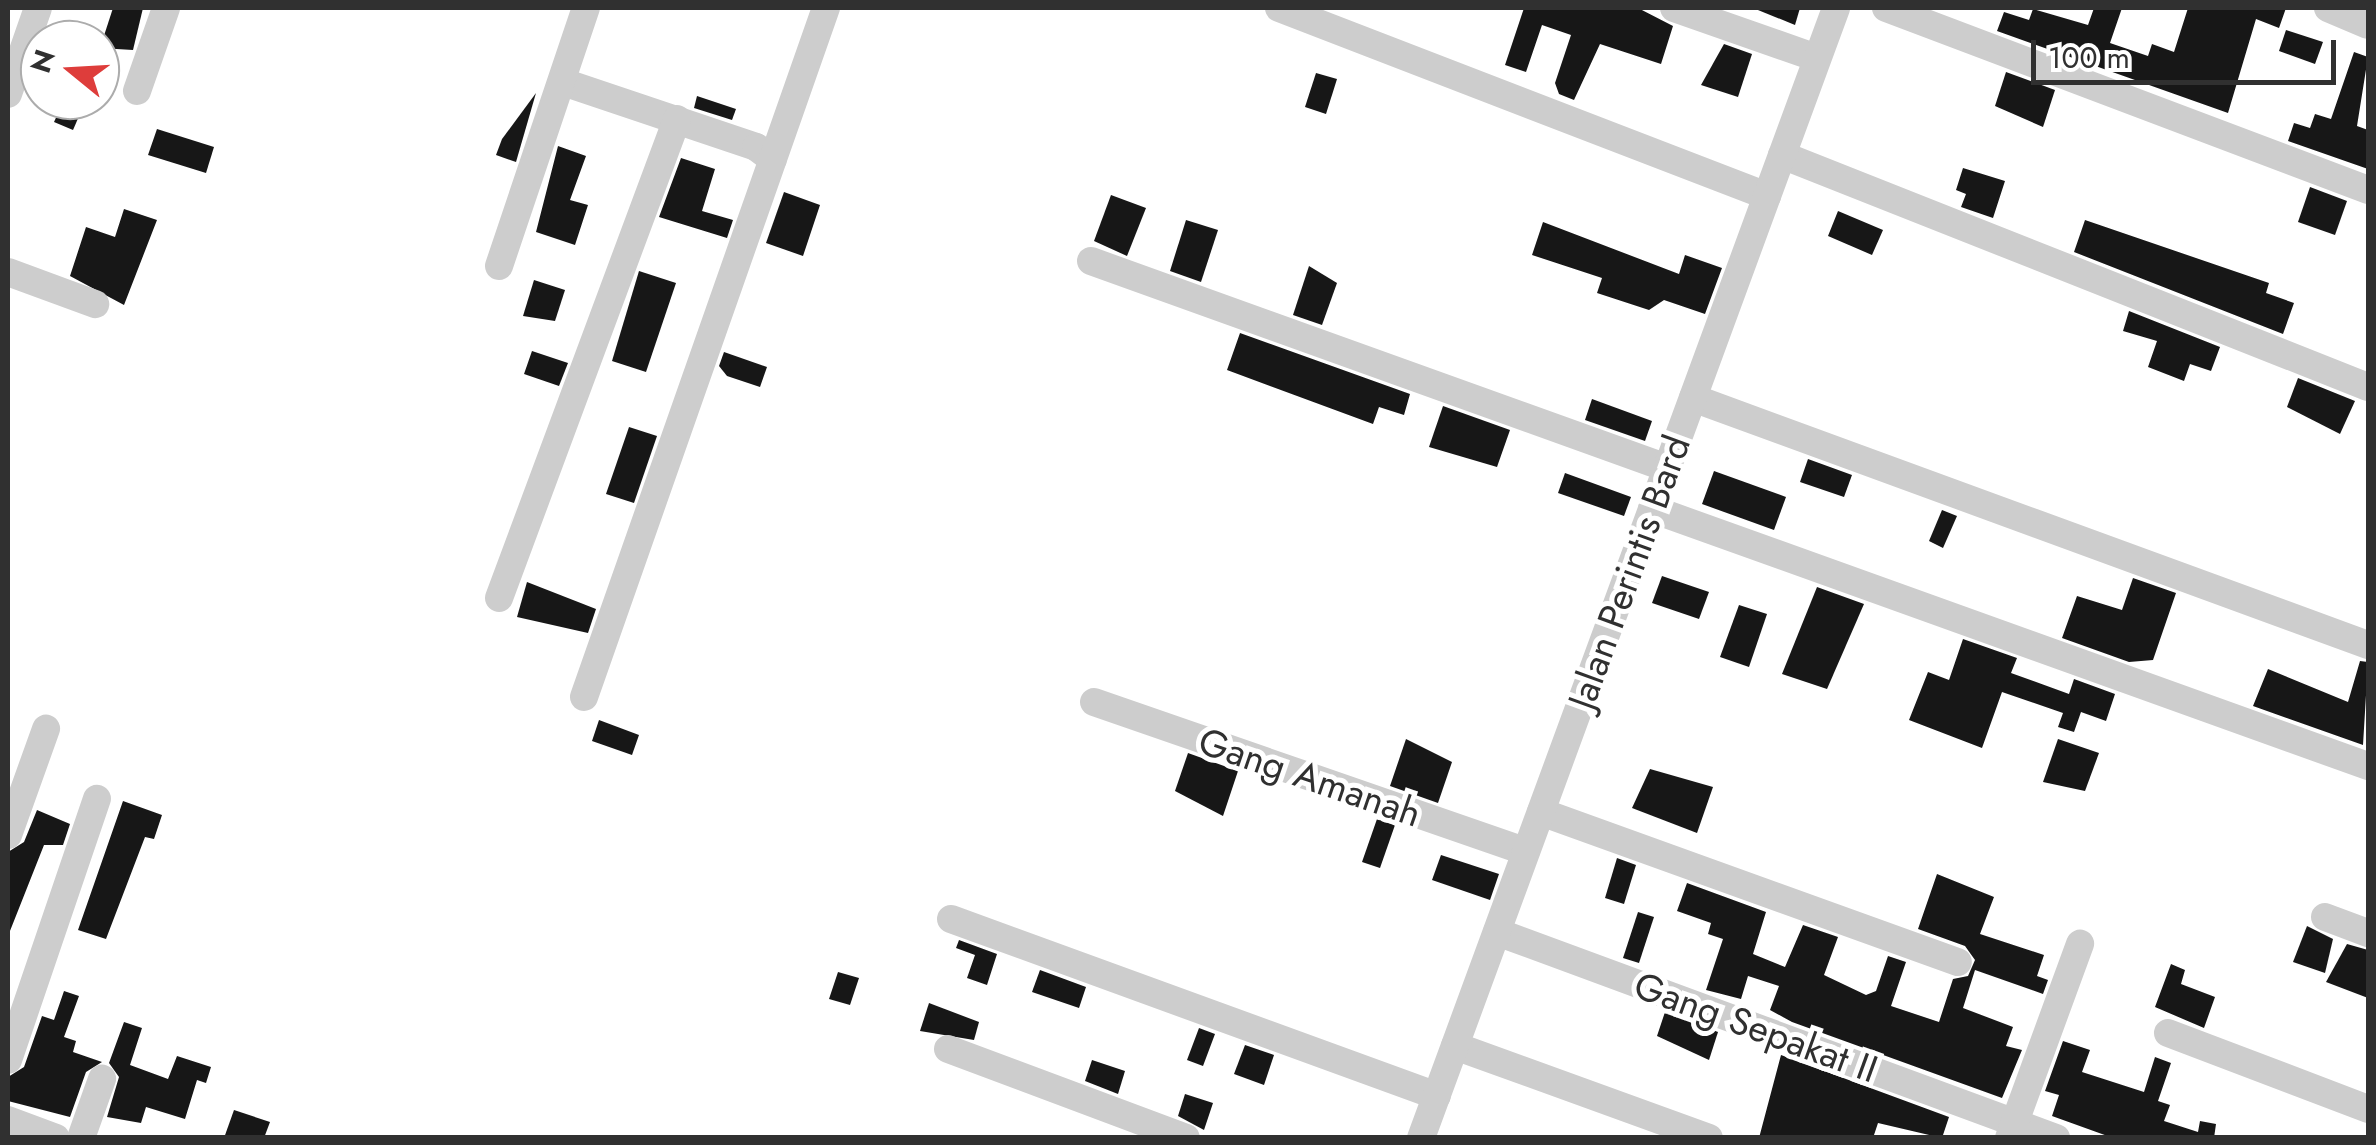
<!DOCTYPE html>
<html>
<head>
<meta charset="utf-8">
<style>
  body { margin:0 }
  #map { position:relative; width:2376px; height:1145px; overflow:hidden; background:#fff; font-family:Jost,sans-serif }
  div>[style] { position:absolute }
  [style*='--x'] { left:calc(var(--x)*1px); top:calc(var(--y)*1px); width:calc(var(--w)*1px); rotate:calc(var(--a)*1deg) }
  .building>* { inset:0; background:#171717 }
  .minor>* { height:28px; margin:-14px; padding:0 14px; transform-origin:14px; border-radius:14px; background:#cdcdcd }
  span { translate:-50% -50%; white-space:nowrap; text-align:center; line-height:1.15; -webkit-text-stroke:10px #fff; paint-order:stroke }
  .street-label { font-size:38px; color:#303030 }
  .frame { position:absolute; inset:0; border:10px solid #303030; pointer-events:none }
  .north { position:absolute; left:20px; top:20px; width:100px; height:100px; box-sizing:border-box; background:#fff; border:2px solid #acacac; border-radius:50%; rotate:288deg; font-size:28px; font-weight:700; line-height:40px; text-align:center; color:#303030 }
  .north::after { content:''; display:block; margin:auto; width:35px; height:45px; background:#de3d3b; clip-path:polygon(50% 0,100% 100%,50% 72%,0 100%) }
  .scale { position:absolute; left:2031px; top:40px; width:305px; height:45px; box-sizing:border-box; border:5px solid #303030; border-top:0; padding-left:12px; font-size:30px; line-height:35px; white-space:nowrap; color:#303030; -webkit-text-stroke:8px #fff; paint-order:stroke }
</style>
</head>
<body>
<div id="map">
  <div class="building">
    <div style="clip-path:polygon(113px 8px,143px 8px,133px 50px,100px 48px)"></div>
    <div style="clip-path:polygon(1524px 8px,1638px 8px,1673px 26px,1661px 64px,1600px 44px,1574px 100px,1559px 94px,1555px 83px,1571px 35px,1542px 25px,1526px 72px,1505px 65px)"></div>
    <div style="clip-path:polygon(1753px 8px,1800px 8px,1795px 25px)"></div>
    <div style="clip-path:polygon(2094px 8px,2122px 8px,2110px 43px,2148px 56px,2152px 44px,2174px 52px,2188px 8px,2286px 8px,2279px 28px,2256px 19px,2228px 113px,1997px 31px,2004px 12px,2029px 20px,2033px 9px,2088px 25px)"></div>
    <div style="clip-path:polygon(2286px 30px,2323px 42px,2315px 64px,2279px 51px)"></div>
    <div style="clip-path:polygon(1724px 44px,1752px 54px,1738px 97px,1701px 85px)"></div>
    <div style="clip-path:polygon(2354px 52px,2368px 57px,2357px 126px,2368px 130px,2368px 169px,2288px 141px,2294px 123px,2310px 128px,2315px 114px,2331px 119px)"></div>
    <div style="clip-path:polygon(2006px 72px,2055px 90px,2043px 127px,1995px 106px)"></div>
    <div style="clip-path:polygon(1316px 73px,1337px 79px,1326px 114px,1305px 107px)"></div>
    <div style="clip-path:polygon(536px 93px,516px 162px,496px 155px,502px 139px)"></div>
    <div style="clip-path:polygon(697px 96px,736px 109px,732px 120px,694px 108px)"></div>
    <div style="clip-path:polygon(64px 100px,86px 100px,73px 130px,54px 122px)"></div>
    <div style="clip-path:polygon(157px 129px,214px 147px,206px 173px,148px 155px)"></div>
    <div style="clip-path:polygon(558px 146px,586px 156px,570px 200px,588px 205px,575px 245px,536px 232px)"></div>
    <div style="clip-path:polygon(681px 158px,715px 169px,702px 211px,733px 220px,727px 238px,659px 217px)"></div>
    <div style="clip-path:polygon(1963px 168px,2005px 181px,1993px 218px,1961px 207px,1966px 194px,1956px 190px)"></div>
    <div style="clip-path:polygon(2310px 187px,2347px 201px,2335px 235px,2298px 222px)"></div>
    <div style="clip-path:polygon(784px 192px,820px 205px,803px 256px,766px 243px)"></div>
    <div style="clip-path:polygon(1111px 195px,1146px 208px,1127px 256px,1094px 241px)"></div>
    <div style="clip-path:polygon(124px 209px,157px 220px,124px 305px,70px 276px,86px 227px,115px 237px)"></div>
    <div style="clip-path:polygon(1838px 211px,1883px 230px,1872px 255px,1828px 236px)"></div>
    <div style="clip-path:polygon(1186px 220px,1218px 230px,1201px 282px,1170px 271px)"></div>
    <div style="clip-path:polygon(2085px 220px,2269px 283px,2266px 293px,2294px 303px,2283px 334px,2074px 252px)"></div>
    <div style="clip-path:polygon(1543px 222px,1679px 274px,1685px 255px,1722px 268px,1705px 314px,1664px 300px,1649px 310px,1597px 293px,1602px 278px,1532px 255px)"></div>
    <div style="clip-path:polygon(1309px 266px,1337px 283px,1322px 325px,1293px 315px)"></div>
    <div style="clip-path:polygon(639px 271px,676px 283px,646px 372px,612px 361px)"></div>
    <div style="clip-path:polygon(534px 280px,565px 290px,555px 321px,523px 316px)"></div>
    <div style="clip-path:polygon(2129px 311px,2220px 347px,2211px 371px,2190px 364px,2184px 381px,2148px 367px,2157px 341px,2123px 331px)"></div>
    <div style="clip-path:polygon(1240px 333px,1410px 394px,1404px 415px,1379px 407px,1373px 424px,1227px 370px)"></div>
    <div style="clip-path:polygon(532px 351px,568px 363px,559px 386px,524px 374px)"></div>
    <div style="clip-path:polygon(724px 352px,767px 367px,760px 387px,727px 376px,719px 366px)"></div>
    <div style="clip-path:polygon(2298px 378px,2355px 401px,2340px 434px,2287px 407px)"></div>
    <div style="clip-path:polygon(1592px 399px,1652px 421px,1645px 441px,1585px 420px)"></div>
    <div style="clip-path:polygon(1443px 406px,1510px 430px,1497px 467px,1429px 447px)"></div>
    <div style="clip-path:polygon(629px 427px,657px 436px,634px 503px,606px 494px)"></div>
    <div style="clip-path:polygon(1808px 459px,1852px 475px,1844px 497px,1800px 482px)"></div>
    <div style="clip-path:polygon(1714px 471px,1786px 497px,1774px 530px,1702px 504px)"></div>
    <div style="clip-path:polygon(1565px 473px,1631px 497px,1624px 516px,1558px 493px)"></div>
    <div style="clip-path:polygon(1942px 510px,1957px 516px,1943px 548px,1929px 541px)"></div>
    <div style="clip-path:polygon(1662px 576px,1709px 592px,1699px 619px,1652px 603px)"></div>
    <div style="clip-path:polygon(2133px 578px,2176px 593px,2153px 660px,2129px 662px,2062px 638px,2077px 596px,2122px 610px)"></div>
    <div style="clip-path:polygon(527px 582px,596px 609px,588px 633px,517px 617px)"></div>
    <div style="clip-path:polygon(1817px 587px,1864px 604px,1827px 689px,1782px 674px)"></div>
    <div style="clip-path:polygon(1739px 605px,1767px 614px,1749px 667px,1720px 657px)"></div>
    <div style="clip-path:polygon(1963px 639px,2017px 658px,2011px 673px,2069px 694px,2074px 679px,2115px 694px,2106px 721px,2081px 712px,2074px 732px,2058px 727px,2063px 713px,2002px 692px,1982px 748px,1909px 720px,1928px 672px,1949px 680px)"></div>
    <div style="clip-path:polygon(2360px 661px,2368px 662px,2363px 745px,2253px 706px,2268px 669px,2348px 702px)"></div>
    <div style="clip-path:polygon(599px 720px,639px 735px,632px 755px,592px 741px)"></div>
    <div style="clip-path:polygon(1406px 739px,1452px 762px,1438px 803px,1390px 786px)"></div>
    <div style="clip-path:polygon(2058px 739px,2099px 753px,2085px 791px,2043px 782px)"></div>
    <div style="clip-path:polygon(1188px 753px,1238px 771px,1223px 816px,1175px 791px)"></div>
    <div style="clip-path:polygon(1650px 769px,1713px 787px,1697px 833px,1632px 808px)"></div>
    <div style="clip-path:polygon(123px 801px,162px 815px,154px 839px,145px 837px,106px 939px,78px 930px)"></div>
    <div style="clip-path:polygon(37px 810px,70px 824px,63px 845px,44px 845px,8px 936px,8px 852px,24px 842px)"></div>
    <div style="clip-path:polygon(1377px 819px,1395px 825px,1380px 868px,1362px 862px)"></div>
    <div style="clip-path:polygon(1441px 855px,1499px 874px,1490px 900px,1432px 880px)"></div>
    <div style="clip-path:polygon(1617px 858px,1636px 865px,1624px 904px,1605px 898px)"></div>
    <div style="clip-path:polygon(1937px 874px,1994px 897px,1980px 934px,2044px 955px,2037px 976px,2048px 980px,2043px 994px,1975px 970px,1963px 1008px,2013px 1027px,2006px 1046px,2022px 1050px,2002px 1098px,1792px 1022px,1770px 1010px,1779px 986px,1748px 976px,1741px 999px,1706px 990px,1723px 939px,1708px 934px,1711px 923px,1677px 911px,1687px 883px,1766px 912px,1753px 954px,1785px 967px,1803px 925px,1838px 937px,1824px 975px,1866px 995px,1876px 991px,1888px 956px,1906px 962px,1891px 1006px,1939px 1022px,1953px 979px,1968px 976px,1975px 960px,1965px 946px,1918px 929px)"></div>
    <div style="clip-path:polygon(1638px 912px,1654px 917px,1639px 963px,1623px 958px)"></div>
    <div style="clip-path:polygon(2307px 926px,2333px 939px,2325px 973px,2293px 962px)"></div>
    <div style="clip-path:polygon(959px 940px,997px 954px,987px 985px,967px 978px,975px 955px,956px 948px)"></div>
    <div style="clip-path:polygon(2347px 944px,2368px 950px,2368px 998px,2326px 982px)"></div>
    <div style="clip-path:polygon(2171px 964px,2185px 970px,2181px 984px,2215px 997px,2204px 1028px,2155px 1007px)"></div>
    <div style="clip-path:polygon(1040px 970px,1086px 987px,1079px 1008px,1032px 992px)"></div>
    <div style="clip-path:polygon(838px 972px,859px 978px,850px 1005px,829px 999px)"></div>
    <div style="clip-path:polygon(64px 991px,79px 996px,64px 1037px,76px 1041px,73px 1052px,102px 1062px,86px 1072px,70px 1117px,8px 1101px,8px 1077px,24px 1067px,42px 1016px,54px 1020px)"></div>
    <div style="clip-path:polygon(929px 1003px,979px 1022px,974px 1040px,920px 1031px)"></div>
    <div style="clip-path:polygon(1665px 1012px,1718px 1032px,1709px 1060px,1657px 1036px)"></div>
    <div style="clip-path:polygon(124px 1022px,142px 1028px,130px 1065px,168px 1079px,177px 1056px,211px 1067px,206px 1083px,197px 1080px,185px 1119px,146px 1107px,141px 1123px,107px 1117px,119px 1077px,109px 1063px)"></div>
    <div style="clip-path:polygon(1199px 1028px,1215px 1034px,1203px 1066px,1187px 1060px)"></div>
    <div style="clip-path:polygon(2063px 1041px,2090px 1050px,2082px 1072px,2144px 1092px,2155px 1057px,2171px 1063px,2158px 1101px,2170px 1105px,2164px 1121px,2198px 1132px,2200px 1121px,2216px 1124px,2214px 1138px,2113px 1138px,2052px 1116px,2059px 1095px,2045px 1091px)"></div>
    <div style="clip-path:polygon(1245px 1045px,1274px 1055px,1264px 1085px,1234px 1074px)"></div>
    <div style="clip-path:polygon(1781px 1055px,1949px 1117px,1942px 1138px,1878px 1123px,1873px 1138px,1759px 1138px)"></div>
    <div style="clip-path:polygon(1092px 1060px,1125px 1071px,1118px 1094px,1085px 1081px)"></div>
    <div style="clip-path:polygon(1185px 1094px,1213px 1103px,1204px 1130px,1178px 1116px)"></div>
    <div style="clip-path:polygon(234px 1110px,270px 1122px,264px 1138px,224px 1138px)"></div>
  </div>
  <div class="minor">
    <div style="--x:1279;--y:8;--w:523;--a:21.07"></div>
    <div style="--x:1674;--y:8;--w:151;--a:19.3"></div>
    <div style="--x:1886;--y:8;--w:515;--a:20.69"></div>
    <div style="--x:2328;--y:8;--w:43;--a:23"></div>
    <div style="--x:563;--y:82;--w:204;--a:18.6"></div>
    <div style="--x:756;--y:147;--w:21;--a:37"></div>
    <div style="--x:137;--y:91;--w:88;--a:-70.7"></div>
    <div style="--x:8;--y:94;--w:91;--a:-70.8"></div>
    <div style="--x:1782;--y:155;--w:630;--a:21.6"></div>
    <div style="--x:1091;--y:261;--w:612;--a:19.77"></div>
    <div style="--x:499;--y:266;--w:272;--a:-71.4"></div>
    <div style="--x:8;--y:272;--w:93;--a:20.2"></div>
    <div style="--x:1693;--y:398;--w:719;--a:20.1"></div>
    <div style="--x:1652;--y:509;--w:761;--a:19.75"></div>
    <div style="--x:499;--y:598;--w:511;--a:-69.61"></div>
    <div style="--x:584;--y:697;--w:730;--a:-70.65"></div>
    <div style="--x:1094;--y:702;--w:457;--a:19.1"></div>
    <div style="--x:1541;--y:812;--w:443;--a:19.8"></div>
    <div style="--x:8;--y:835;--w:113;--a:-70.3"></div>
    <div style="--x:2325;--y:917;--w:46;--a:20.4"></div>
    <div style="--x:951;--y:919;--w:517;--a:20.01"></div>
    <div style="--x:1497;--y:932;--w:596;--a:20.23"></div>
    <div style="--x:2168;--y:1033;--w:214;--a:20.8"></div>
    <div style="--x:1455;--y:1046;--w:270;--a:19.9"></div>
    <div style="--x:948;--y:1049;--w:254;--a:20.5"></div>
    <div style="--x:8;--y:1060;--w:276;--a:-71.2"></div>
    <div style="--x:8;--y:1120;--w:51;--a:20.6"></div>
    <div style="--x:81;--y:1138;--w:63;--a:-70.4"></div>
    <div style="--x:1421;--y:1138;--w:1204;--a:-69.83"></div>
    <div style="--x:2009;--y:1138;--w:207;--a:-69.9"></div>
  </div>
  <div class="street-label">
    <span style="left:1629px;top:572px;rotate:-70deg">Jalan Perintis Bard</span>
    <span style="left:1310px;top:777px;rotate:19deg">Gang Amanah</span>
    <span style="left:1756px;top:1027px;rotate:20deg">Gang Sepakat II</span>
  </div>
  <div class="frame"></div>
  <div class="north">N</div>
  <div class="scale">100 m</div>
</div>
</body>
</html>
